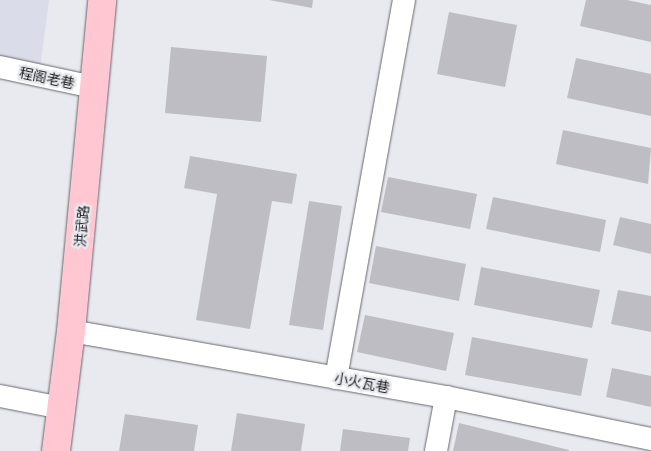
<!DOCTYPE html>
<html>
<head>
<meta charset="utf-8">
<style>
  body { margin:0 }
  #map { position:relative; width:651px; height:451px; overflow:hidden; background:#e9eaf0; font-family:Georgia,"Noto Sans SC",serif }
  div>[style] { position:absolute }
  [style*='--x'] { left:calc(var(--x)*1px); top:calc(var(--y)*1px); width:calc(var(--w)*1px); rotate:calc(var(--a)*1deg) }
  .built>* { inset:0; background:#dbdcea }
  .building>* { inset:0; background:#bdbdc3 }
  .roads { filter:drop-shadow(0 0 1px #68686d) drop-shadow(0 0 1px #68686d) }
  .minor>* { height:22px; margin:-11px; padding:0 11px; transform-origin:11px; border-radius:11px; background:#fff }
  .major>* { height:28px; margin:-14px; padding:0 14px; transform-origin:14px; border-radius:14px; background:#fec7d1 }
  span { translate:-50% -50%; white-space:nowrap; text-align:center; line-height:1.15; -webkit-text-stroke:4.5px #e9eaf0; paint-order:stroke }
  .street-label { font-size:14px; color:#1f1f21 }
</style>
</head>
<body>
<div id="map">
  <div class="built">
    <div style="clip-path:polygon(0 0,49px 0,39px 76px,0 67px)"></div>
  </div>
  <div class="building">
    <div style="clip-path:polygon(269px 0,313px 0,312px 8px)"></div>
    <div style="clip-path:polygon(586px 0,627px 0,651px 5px,651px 42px,580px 26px)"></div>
    <div style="clip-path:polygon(449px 12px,517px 25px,505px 87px,437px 74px)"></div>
    <div style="clip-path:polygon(171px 47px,267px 56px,261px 122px,165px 113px)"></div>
    <div style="clip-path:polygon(576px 58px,651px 74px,651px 116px,567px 98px)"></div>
    <div style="clip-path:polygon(563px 130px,651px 148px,648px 184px,556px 164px)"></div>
    <div style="clip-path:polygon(190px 156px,297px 174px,292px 204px,272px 201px,250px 329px,196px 320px,217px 194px,184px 188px)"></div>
    <div style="clip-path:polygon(388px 177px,477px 194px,470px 229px,381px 212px)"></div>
    <div style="clip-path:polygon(493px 197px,606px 220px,600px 252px,486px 229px)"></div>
    <div style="clip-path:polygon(309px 201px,342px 206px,323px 330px,289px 325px)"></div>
    <div style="clip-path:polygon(620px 217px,651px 224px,651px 254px,613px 245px)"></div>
    <div style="clip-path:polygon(376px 246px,466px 264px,459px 301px,369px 283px)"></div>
    <div style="clip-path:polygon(481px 267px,600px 290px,592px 328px,474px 305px)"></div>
    <div style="clip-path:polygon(618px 290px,651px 296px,651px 332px,611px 324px)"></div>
    <div style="clip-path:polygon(365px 315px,454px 333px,446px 371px,357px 352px)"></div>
    <div style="clip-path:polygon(472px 337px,588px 359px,581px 396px,465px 375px)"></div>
    <div style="clip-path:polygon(612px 368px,651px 376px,651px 407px,606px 397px)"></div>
    <div style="clip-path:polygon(237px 413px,305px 424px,301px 451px,231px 451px)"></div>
    <div style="clip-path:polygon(125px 414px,198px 425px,194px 451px,119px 451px)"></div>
    <div style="clip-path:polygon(459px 423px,569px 450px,569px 451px,453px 451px)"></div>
    <div style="clip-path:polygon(343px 429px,410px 438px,408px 451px,340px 451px)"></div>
  </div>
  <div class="roads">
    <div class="minor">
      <div style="--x:0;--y:67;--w:95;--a:12.1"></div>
      <div style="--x:71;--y:331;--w:381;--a:10"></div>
      <div style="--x:446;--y:397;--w:209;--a:11.6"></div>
      <div style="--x:336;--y:378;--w:384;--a:-79.8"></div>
      <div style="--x:0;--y:396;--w:63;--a:11"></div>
      <div style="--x:436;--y:451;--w:55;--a:-79.5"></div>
    </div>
    <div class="major">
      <div style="--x:56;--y:451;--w:121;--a:-82.9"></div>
      <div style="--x:71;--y:331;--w:332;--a:-84.6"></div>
    </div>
  </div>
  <div class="street-label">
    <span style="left:47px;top:77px;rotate:12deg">程阁老巷</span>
    <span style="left:81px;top:226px;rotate:-85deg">洪武路</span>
    <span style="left:362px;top:382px;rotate:10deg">小火瓦巷</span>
  </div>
</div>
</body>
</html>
